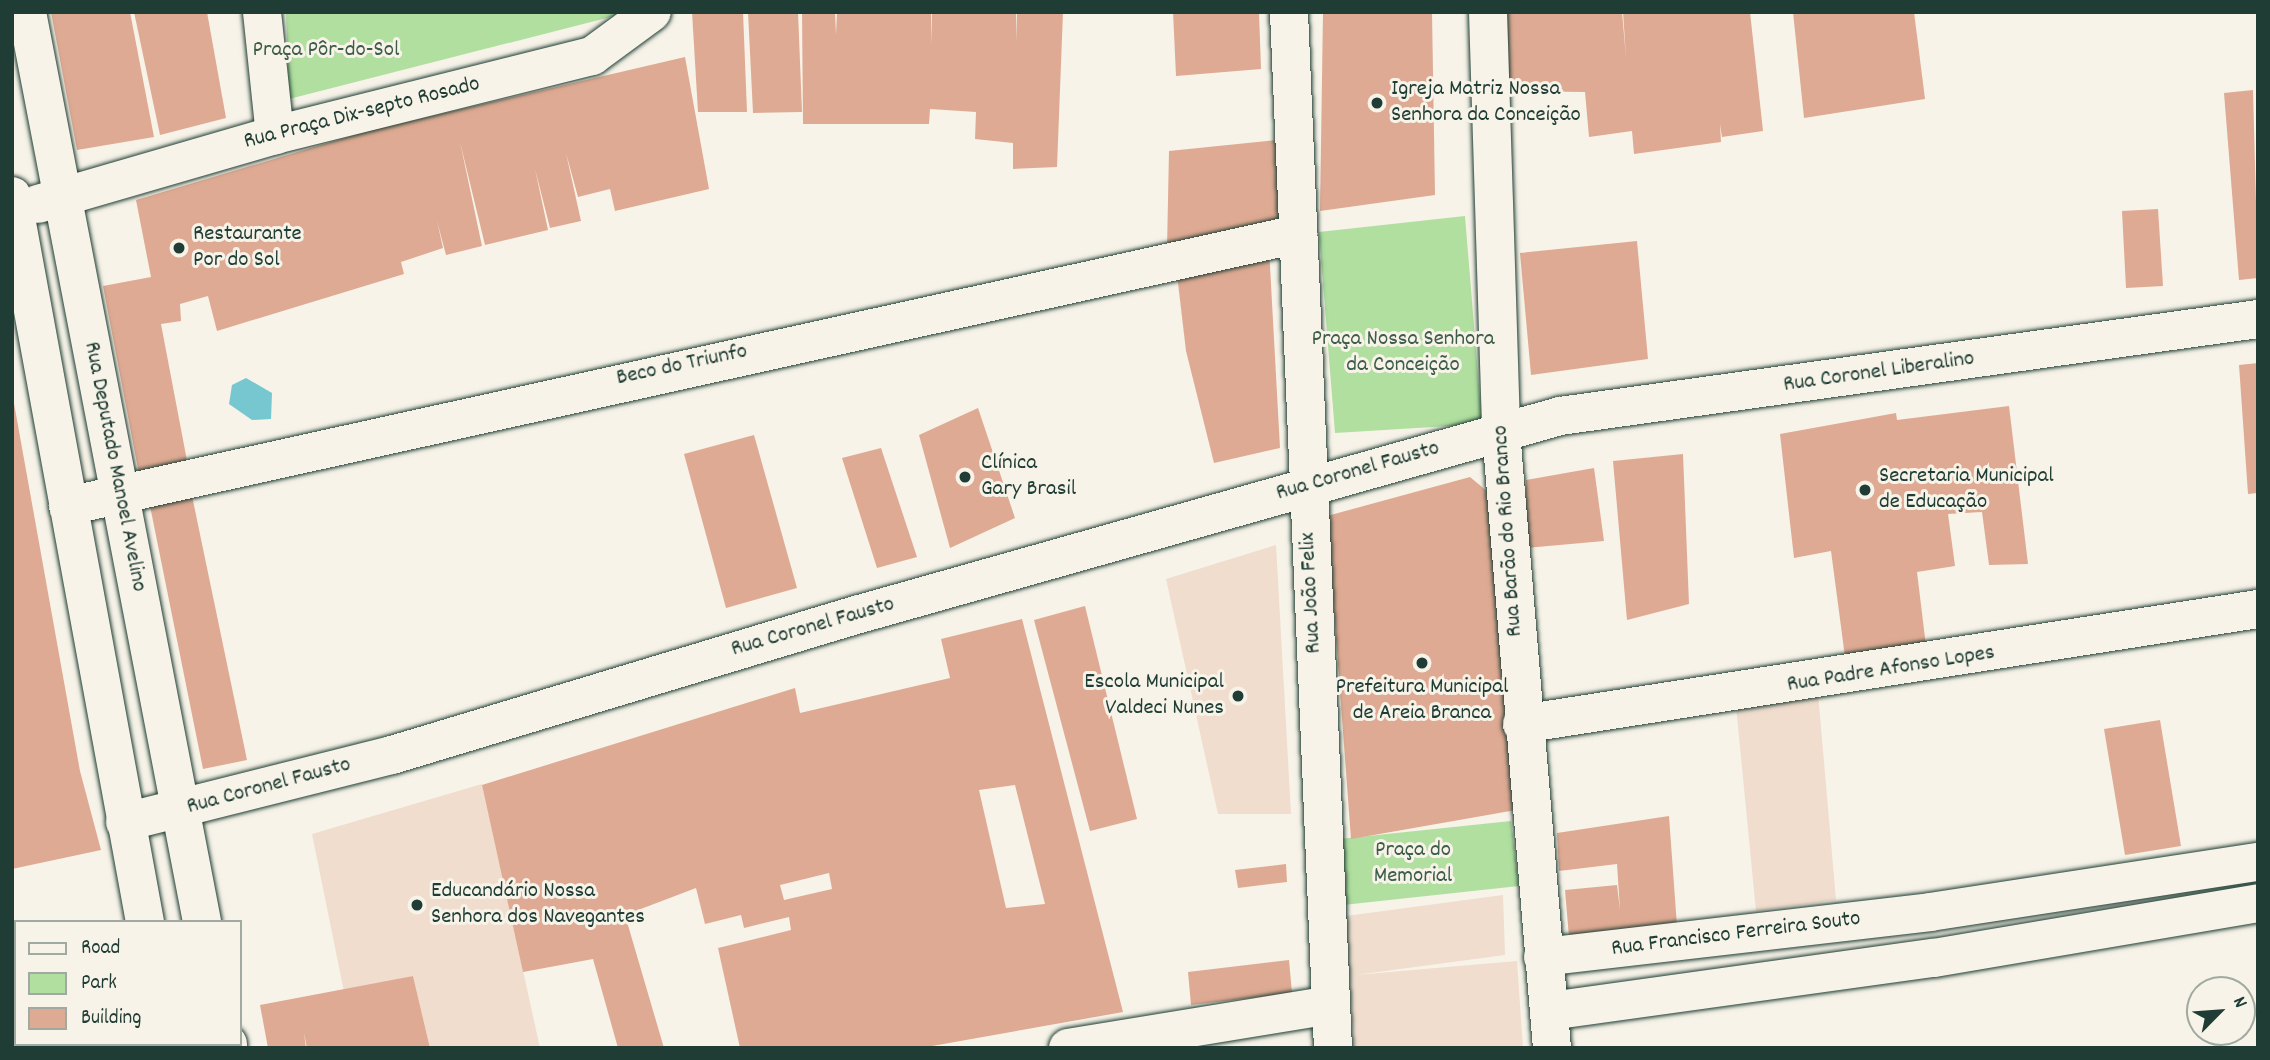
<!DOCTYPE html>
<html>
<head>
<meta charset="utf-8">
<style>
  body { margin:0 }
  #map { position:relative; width:2270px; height:1060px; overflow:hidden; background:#f7f3e8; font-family:Dekko,sans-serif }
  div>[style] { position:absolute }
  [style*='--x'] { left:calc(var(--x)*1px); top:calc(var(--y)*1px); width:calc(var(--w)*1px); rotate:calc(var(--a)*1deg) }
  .built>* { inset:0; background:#f0ddce }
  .green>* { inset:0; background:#b0df9f }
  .water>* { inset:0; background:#77c7d1 }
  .building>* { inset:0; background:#dfaa93 }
  .roads { filter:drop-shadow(0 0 2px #1f3d34) drop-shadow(0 0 2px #1f3d34) }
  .minor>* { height:38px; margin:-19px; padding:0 19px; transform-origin:19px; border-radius:19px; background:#f7f3e8 }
  .dots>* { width:19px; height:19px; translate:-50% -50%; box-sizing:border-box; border:4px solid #f7f3e8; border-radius:50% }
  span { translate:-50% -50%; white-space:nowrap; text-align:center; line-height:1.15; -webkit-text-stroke:6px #f7f3e8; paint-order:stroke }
  .park-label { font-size:23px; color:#3c5d49 }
  .poi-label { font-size:23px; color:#1f3d34 }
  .left { translate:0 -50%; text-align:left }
  .right { translate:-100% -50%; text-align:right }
  .street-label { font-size:23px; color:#1f3d34 }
  .frame { position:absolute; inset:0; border:14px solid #1f3d34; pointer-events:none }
  .legend { position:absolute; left:14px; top:920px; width:228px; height:126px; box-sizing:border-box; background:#f7f3e8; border:2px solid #a1aaa0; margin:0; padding:9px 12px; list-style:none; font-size:21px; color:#1f3d34 }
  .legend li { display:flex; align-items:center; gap:14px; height:35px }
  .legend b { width:35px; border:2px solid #a1aaa0 }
  .north { position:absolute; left:2186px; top:976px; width:70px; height:70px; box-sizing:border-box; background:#f7f3e8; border:2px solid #a1aaa0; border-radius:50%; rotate:65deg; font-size:19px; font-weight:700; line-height:28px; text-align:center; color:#1f3d34 }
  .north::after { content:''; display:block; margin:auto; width:24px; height:32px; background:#1f3d34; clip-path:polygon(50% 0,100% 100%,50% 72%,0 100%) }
</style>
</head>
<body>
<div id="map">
  <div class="built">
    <div style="clip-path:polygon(1276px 545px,1291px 814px,1218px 814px,1166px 579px)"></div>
    <div style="clip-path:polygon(1818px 693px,1836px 900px,1756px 911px,1736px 706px)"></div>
    <div style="clip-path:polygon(482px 784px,540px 1048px,430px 1048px,413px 976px,344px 992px,312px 834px)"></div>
    <div style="clip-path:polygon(1503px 895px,1505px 955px,1355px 975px,1517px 961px,1523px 1048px,1354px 1048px,1346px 916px)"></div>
  </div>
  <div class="green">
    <div style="clip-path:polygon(286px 12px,630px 12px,289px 99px)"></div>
    <div style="clip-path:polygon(1465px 216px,1482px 424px,1335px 433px,1319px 232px)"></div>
    <div style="clip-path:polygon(1511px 821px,1519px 886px,1343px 905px,1339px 839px)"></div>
  </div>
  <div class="water">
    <div style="clip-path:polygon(246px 378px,272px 393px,271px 419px,252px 420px,229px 404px,232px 385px)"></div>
  </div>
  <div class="building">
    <div style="clip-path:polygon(51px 12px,130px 12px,154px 137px,77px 150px)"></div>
    <div style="clip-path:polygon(134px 12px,207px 12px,226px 118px,160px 135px)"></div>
    <div style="clip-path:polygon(692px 12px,743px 12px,747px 112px,698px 112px)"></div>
    <div style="clip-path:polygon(748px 12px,798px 12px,802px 112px,753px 113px)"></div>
    <div style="clip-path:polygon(802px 12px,835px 12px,836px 35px,837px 12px,931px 12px,931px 45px,932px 12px,1016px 12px,1016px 42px,1017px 12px,1063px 12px,1057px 167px,1013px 169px,1013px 143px,975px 139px,976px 112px,930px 109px,929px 124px,803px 124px)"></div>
    <div style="clip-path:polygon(1173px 12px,1259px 12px,1261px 69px,1176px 76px)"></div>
    <div style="clip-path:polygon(1323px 12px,1432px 12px,1435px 195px,1320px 211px)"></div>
    <div style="clip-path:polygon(1501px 12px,1622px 12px,1626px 57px,1623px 12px,1750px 12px,1763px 131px,1722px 137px,1720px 124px,1721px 142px,1634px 154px,1632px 131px,1589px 137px,1585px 92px,1503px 91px)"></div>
    <div style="clip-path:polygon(1793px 12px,1914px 12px,1925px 99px,1804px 118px)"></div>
    <div style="clip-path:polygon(685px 57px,709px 189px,615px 211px,610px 189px,578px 197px,566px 153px,581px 221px,550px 228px,535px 169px,548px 230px,485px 245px,460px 142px,482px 246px,446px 255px,437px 221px,443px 248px,401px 262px,404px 274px,217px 331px,208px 296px,180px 304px,181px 321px,161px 324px,188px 466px,139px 474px,103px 286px,151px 277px,136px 200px,368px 131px)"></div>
    <div style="clip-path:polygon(2253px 90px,2258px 278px,2239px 280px,2224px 93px)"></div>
    <div style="clip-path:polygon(1277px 140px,1281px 235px,1167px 248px,1169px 151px)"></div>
    <div style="clip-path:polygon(2158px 209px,2163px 286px,2126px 288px,2122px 211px)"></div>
    <div style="clip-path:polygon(1637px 241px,1648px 359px,1531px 375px,1520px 253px)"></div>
    <div style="clip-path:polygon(1269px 248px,1280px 448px,1214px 463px,1186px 351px,1176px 266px)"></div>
    <div style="clip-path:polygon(2258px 363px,2258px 493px,2248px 494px,2239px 365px)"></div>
    <div style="clip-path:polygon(12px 392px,80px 771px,101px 850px,12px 869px)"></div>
    <div style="clip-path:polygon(2009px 406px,2028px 564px,1989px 565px,1982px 512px,1948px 514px,1955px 566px,1917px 572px,1926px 646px,1845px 657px,1831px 551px,1794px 558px,1780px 434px,1896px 413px,1897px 420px)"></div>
    <div style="clip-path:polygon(978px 408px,1015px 518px,950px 548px,919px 435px)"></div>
    <div style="clip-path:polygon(754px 435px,797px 588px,726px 608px,684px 454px)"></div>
    <div style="clip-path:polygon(881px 448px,917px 557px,877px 568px,842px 458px)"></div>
    <div style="clip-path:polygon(1683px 454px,1689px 604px,1627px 620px,1613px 461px)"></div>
    <div style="clip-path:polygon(1594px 468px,1604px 541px,1526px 548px,1526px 480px)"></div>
    <div style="clip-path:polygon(1470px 477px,1494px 497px,1516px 810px,1351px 839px,1327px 516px)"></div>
    <div style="clip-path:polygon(191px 491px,247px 760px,203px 769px,149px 501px)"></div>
    <div style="clip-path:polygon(1085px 606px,1137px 819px,1090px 831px,1034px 620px)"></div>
    <div style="clip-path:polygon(evenodd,1022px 619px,1123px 1012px,921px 1048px,740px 1048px,718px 948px,791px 930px,789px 917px,744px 928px,741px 915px,705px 924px,696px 888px,625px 915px,664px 1048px,618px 1048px,593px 959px,523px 972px,482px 785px,795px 688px,800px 713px,950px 678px,941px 639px,1022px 619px,1015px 785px,1045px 904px,1006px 908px,979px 790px,1015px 785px,1022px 619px,829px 873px,832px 889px,784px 900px,780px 885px,829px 873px)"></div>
    <div style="clip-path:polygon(2160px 720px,2181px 846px,2125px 855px,2104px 729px)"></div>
    <div style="clip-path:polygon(1669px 816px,1677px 926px,1569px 937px,1565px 890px,1617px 885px,1620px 910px,1617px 864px,1559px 871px,1557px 833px)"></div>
    <div style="clip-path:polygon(1286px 864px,1287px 882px,1238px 888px,1235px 870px)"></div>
    <div style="clip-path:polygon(12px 944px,16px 1044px,137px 1048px,12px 1048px)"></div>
    <div style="clip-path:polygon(1289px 960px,1292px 993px,1191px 1005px,1188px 972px)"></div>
    <div style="clip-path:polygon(413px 976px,430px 1048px,307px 1048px,304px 1033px,306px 1048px,268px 1048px,260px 1005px)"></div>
  </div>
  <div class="roads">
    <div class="minor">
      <div style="--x:27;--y:12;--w:927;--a:79.11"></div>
      <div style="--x:262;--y:12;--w:124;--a:84"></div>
      <div style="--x:1289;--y:12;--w:1037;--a:87.57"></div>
      <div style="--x:1488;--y:12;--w:420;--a:88.2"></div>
      <div style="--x:1501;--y:432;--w:618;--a:85.27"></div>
      <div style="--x:12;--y:196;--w:738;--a:79.62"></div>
      <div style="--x:38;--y:204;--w:247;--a:-16.2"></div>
      <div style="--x:275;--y:135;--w:327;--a:-14"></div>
      <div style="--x:592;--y:56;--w:74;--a:-36.3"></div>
      <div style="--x:68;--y:506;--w:1260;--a:-12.47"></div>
      <div style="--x:1522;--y:724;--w:745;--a:-8.88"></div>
      <div style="--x:125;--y:822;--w:275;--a:-14.1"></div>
      <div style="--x:392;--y:755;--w:485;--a:-16.8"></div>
      <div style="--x:856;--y:615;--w:732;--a:-15.78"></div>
      <div style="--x:1560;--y:416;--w:705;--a:-7.91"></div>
      <div style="--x:1543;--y:957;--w:390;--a:-6.6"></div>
      <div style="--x:1930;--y:912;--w:332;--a:-8.7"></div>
      <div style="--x:1550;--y:1011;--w:388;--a:-7.9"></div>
      <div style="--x:1934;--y:958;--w:329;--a:-9.6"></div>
      <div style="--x:169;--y:1044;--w:4;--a:76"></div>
      <div style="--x:228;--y:1044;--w:4;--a:90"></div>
      <div style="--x:1068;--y:1048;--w:266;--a:-9.3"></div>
    </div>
  </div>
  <div class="dots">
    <div style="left:1377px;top:103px;background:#1f3d34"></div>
    <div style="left:179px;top:248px;background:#1f3d34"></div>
    <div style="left:965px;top:477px;background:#1f3d34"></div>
    <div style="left:1865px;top:490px;background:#1f3d34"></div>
    <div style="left:1422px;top:663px;background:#1f3d34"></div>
    <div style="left:1238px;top:696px;background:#1f3d34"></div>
    <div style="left:417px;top:905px;background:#1f3d34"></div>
  </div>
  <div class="park-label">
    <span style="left:326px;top:51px">Praça Pôr-do-Sol</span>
    <span style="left:1403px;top:353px">Praça Nossa Senhora<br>da Conceição</span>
    <span style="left:1413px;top:864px">Praça do<br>Memorial</span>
  </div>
  <div class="poi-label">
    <span class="left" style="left:1391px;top:103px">Igreja Matriz Nossa<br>Senhora da Conceição</span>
    <span class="left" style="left:193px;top:248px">Restaurante<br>Por do Sol</span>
    <span class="left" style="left:981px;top:477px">Clínica<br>Gary Brasil</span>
    <span class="left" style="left:1879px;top:490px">Secretaria Municipal<br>de Educação</span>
    <span class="right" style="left:1224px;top:696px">Escola Municipal<br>Valdeci Nunes</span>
    <span style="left:1422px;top:701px">Prefeitura Municipal<br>de Areia Branca</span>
    <span class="left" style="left:431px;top:905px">Educandário Nossa<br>Senhora dos Navegantes</span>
  </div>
  <div class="street-label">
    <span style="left:362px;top:114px;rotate:-14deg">Rua Praça Dix-septo Rosado</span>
    <span style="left:682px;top:366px;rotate:-12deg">Beco do Triunfo</span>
    <span style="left:1879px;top:373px;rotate:-8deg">Rua Coronel Liberalino</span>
    <span style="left:114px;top:467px;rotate:79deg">Rua Deputado Manoel Avelino</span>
    <span style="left:1358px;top:472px;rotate:-16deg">Rua Coronel Fausto</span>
    <span style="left:1509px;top:531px;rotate:-94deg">Rua Barão do Rio Branco</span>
    <span style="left:1312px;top:593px;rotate:-93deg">Rua João Felix</span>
    <span style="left:813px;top:628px;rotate:-16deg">Rua Coronel Fausto</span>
    <span style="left:1891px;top:670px;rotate:-9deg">Rua Padre Afonso Lopes</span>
    <span style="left:269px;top:787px;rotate:-15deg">Rua Coronel Fausto</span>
    <span style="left:1736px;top:935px;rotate:-7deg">Rua Francisco Ferreira Souto</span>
  </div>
  <div class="frame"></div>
  <ul class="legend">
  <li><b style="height:9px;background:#f7f3e8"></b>Road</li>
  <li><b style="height:19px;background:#b0df9f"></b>Park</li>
  <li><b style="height:19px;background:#dfaa93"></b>Building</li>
  </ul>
  <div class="north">N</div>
</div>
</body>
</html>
